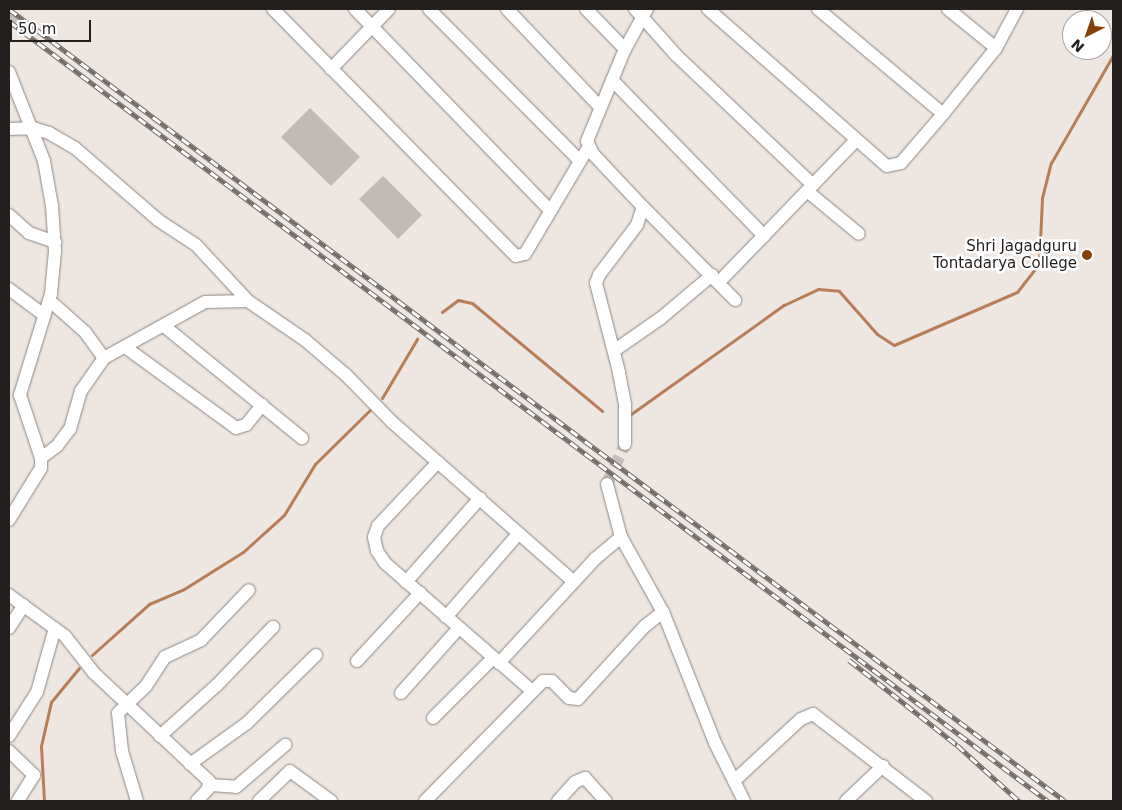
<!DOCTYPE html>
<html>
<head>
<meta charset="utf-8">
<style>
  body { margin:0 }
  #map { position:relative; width:1122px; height:810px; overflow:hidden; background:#eee6e1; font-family:"DejaVu Sans",sans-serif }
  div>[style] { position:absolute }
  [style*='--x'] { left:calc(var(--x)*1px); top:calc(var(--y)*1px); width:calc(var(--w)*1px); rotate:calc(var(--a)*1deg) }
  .stream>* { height:3px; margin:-1.5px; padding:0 1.5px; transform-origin:1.5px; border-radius:1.5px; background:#b77e58 }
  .building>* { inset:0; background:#c1bab5 }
  .minor-tunnel>* { height:12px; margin-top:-6px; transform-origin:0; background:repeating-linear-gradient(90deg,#c5beba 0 12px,transparent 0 18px) }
  .roads { filter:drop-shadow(0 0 1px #8e8782) drop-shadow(0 0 1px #8e8782) }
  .minor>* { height:12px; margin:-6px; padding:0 6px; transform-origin:6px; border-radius:6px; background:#fff }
  .rail>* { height:5px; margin-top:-2.5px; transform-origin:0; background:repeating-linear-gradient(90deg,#fff 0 9px,#726d6a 0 18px); box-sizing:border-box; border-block:1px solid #726d6a }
  .dots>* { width:14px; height:14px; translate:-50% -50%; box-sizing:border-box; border:2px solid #fff; border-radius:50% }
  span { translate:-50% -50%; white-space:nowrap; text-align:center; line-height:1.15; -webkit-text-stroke:5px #fff; paint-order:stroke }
  .poi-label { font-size:15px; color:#221f1e }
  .right { translate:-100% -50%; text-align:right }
  .frame { position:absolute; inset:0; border:10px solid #221f1e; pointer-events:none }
  .north { position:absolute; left:1062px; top:10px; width:50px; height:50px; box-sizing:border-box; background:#fff; border:1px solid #a7a5a5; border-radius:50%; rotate:221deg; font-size:14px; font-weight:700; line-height:20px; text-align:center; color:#221f1e }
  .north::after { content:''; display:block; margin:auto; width:18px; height:22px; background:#824209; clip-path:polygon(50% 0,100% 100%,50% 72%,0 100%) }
  .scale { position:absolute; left:10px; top:20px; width:81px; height:22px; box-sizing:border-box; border:2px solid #221f1e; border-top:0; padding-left:6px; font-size:15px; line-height:18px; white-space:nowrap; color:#221f1e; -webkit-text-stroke:4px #fff; paint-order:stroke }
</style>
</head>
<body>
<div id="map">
  <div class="stream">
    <div style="--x:442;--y:312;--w:20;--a:-37"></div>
    <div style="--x:458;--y:300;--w:14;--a:12"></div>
    <div style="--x:472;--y:303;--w:169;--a:39.7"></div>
    <div style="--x:382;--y:398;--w:69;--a:-59.3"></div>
    <div style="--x:631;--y:414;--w:188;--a:-35.5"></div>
    <div style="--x:784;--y:305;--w:38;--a:-25"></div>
    <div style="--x:818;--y:289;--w:21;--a:5"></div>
    <div style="--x:839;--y:291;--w:57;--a:48.5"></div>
    <div style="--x:877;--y:334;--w:20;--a:33"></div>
    <div style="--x:894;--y:345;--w:134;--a:-23.3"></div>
    <div style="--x:1017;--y:292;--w:36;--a:-52"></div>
    <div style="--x:1039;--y:264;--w:66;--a:-87.4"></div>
    <div style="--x:1042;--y:198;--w:36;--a:-76"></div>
    <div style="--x:1051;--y:163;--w:125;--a:-60.1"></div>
    <div style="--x:92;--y:655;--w:76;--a:-41.8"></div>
    <div style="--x:149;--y:604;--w:38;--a:-23"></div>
    <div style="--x:184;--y:589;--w:70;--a:-32.1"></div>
    <div style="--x:243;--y:552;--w:55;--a:-42.1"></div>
    <div style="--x:284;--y:515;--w:60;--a:-58.7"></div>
    <div style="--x:315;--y:464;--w:77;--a:-44.5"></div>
    <div style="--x:44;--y:801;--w:55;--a:-93.1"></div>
    <div style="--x:41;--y:746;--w:45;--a:-77.2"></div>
    <div style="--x:51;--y:702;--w:44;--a:-50.5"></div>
  </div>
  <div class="building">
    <div style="clip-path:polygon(310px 108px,360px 157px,331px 186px,281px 137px)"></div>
    <div style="clip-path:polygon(383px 176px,422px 215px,398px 239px,359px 199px)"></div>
  </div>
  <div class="minor-tunnel">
    <div style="--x:9;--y:22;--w:16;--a:-55"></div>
    <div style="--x:607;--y:484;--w:44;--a:-65.8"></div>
  </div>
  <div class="roads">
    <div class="minor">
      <div style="--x:273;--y:9;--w:346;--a:45.5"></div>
      <div style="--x:516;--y:256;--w:9;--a:-13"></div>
      <div style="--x:525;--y:254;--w:123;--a:-59.3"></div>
      <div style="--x:355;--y:9;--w:280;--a:45.9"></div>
      <div style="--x:429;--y:9;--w:214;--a:45.2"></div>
      <div style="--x:507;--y:9;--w:135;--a:46.5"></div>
      <div style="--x:586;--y:9;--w:56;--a:45.7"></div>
      <div style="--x:635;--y:9;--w:62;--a:48.3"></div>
      <div style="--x:676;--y:55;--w:189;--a:43.5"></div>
      <div style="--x:708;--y:9;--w:238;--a:41.3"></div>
      <div style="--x:887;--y:166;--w:14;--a:-12"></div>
      <div style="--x:901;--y:163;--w:65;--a:-49.4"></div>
      <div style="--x:818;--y:9;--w:163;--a:40"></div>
      <div style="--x:943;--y:114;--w:85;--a:-51.2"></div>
      <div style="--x:996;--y:48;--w:44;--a:-61.7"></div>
      <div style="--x:948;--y:9;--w:62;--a:39.1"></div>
      <div style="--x:331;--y:69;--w:83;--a:-46"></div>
      <div style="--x:9;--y:72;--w:96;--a:68.5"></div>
      <div style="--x:44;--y:161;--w:46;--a:79.9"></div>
      <div style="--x:52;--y:206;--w:45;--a:86.2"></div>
      <div style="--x:55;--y:251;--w:43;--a:95.3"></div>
      <div style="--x:51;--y:294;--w:106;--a:107.1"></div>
      <div style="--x:20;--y:395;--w:66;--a:71.6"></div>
      <div style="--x:41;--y:458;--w:10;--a:90"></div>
      <div style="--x:41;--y:468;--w:61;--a:121.6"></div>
      <div style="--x:612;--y:80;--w:218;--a:45.7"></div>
      <div style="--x:9;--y:129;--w:24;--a:-2"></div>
      <div style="--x:33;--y:128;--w:17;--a:17"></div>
      <div style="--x:49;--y:133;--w:30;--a:30"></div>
      <div style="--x:75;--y:148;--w:110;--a:40.9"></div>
      <div style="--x:158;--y:220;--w:45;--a:33.3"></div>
      <div style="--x:196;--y:245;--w:76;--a:47.1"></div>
      <div style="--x:248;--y:301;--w:69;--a:34.4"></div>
      <div style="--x:305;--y:340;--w:54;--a:40.5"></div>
      <div style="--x:346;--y:375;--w:66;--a:45.6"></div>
      <div style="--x:392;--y:422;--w:242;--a:41.3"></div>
      <div style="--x:807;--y:191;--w:67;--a:39.6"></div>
      <div style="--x:643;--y:207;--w:131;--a:45.3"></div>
      <div style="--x:9;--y:215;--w:27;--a:42"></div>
      <div style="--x:29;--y:233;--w:28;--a:19"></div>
      <div style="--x:719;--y:282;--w:196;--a:-46"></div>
      <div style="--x:9;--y:289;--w:44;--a:36.6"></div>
      <div style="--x:49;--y:300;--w:48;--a:41.6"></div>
      <div style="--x:85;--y:332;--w:32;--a:54"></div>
      <div style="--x:164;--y:326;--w:178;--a:39.1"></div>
      <div style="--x:125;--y:347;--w:137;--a:36.1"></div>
      <div style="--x:236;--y:428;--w:10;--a:-17"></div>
      <div style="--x:246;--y:425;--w:26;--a:-51"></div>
      <div style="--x:615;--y:350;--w:56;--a:-34.8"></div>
      <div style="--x:661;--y:318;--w:67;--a:-40.1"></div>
      <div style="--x:625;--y:444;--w:40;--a:-90"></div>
      <div style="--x:625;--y:404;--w:33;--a:-101"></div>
      <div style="--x:619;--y:372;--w:92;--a:-104.5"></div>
      <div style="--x:596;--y:283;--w:9;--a:-69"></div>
      <div style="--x:599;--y:275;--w:63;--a:-52.8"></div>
      <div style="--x:637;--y:225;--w:19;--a:-72"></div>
      <div style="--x:643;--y:207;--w:73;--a:-133.3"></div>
      <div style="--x:593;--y:154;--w:14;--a:-115"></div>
      <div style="--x:587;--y:141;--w:100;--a:-67.6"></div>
      <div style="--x:625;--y:49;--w:46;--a:-61.2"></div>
      <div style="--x:41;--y:458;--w:20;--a:-37"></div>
      <div style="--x:57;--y:446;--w:21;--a:-53"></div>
      <div style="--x:70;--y:429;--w:40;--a:-74"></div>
      <div style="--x:81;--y:391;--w:40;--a:-55.1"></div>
      <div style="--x:104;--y:358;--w:115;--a:-29"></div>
      <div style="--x:205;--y:302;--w:43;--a:-1.3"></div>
      <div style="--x:438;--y:462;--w:88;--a:133.2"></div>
      <div style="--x:378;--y:526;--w:12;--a:110"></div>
      <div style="--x:374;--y:537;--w:14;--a:78"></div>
      <div style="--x:377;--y:551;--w:14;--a:56"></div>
      <div style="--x:385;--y:563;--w:195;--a:41"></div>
      <div style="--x:607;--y:484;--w:55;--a:75.2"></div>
      <div style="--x:621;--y:537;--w:86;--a:60.8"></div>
      <div style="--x:663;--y:612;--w:141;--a:68.3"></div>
      <div style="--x:715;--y:743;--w:65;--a:63.4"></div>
      <div style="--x:406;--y:582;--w:112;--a:-48.6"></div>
      <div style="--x:9;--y:595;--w:69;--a:36.2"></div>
      <div style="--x:65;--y:636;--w:47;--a:51.9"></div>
      <div style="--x:94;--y:673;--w:158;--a:43.2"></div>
      <div style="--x:209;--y:781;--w:8;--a:97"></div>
      <div style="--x:208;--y:789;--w:16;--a:133"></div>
      <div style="--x:446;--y:617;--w:111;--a:-49"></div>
      <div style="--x:9;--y:628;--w:27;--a:-57"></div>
      <div style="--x:357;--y:661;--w:93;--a:-47.2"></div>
      <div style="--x:499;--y:663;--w:143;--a:-47.3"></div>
      <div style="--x:596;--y:558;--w:33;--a:-40"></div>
      <div style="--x:401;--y:693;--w:87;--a:-48.3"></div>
      <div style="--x:433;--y:718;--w:85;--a:-45"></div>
      <div style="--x:9;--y:736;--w:52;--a:-57.5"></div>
      <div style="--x:37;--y:692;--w:66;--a:-74.3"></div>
      <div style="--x:160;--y:736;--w:76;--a:-41.8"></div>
      <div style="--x:217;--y:685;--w:81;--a:-46"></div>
      <div style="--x:9;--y:751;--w:35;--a:44"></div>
      <div style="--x:34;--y:775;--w:31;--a:122"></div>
      <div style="--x:190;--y:764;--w:70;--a:-35.7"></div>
      <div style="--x:247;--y:723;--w:97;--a:-44.6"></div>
      <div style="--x:734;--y:781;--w:91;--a:-42.8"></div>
      <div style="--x:801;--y:719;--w:13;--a:-23"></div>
      <div style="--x:813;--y:714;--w:143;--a:37.6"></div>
      <div style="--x:210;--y:785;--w:26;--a:4"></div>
      <div style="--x:236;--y:787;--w:65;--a:-40.6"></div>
      <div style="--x:137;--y:801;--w:52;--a:-106.7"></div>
      <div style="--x:122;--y:751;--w:38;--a:-96"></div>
      <div style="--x:118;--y:713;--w:39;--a:-44"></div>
      <div style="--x:146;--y:686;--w:35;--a:-57"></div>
      <div style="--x:165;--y:657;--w:40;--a:-25"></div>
      <div style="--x:201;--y:640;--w:69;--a:-46.2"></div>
      <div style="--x:259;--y:801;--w:43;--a:-44.1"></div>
      <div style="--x:290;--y:771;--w:51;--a:36.2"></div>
      <div style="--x:425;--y:801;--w:168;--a:-45.5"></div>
      <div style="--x:543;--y:681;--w:9;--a:0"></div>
      <div style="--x:552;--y:681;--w:24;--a:45"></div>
      <div style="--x:569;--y:698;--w:9;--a:6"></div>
      <div style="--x:578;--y:699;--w:99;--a:-47.5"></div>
      <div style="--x:645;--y:626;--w:23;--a:-38"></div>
      <div style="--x:558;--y:801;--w:25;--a:-48"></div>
      <div style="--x:575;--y:782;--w:11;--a:-22"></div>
      <div style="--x:585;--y:778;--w:31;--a:48"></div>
      <div style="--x:846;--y:801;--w:51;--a:-43.4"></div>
    </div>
  </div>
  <div class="rail">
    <div style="--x:9;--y:9;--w:1320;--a:36.87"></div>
    <div style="--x:9;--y:21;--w:1299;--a:36.9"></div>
    <div style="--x:849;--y:660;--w:137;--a:38.2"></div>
    <div style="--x:957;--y:745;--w:84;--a:42.1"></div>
  </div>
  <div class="dots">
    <div style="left:1087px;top:255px;background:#824209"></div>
  </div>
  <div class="poi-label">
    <span class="right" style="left:1077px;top:255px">Shri Jagadguru<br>Tontadarya College</span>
  </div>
  <div class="frame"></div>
  <div class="north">N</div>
  <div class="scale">50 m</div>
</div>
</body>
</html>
